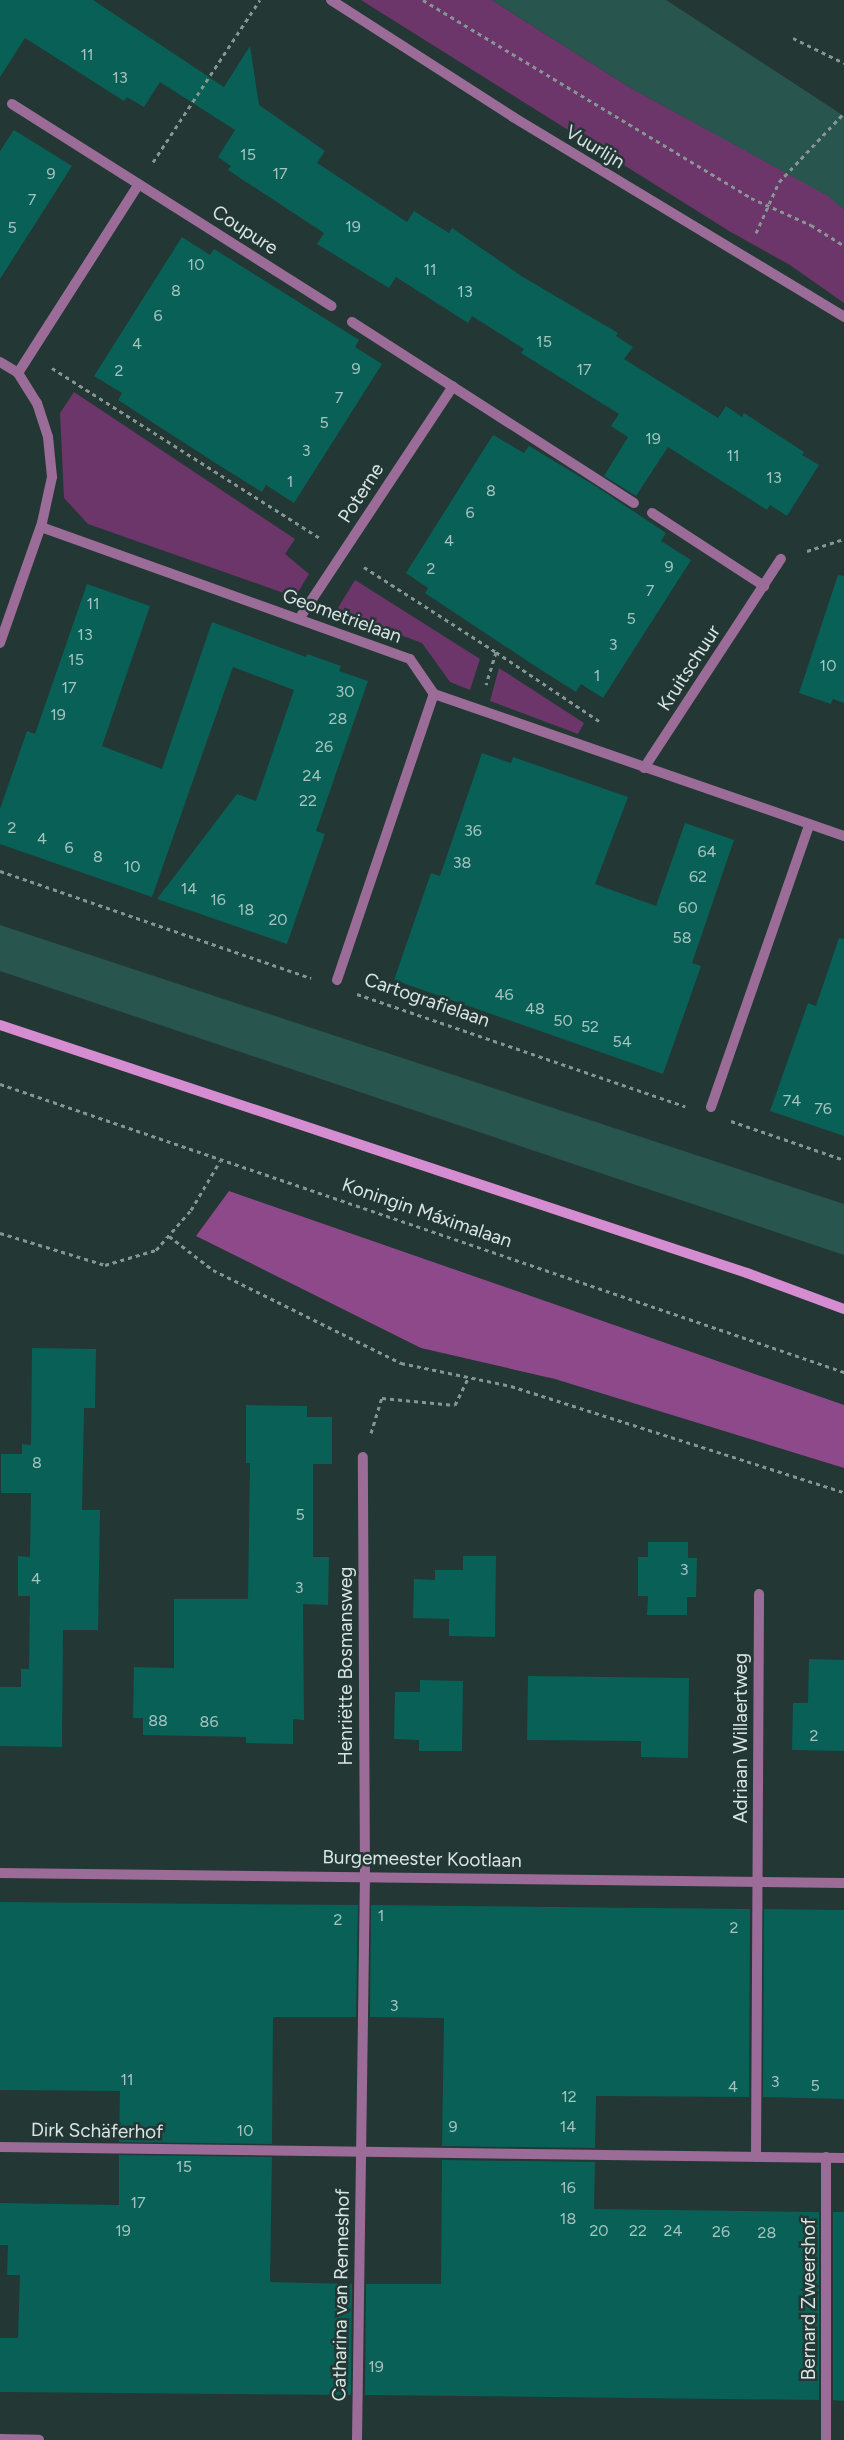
<!DOCTYPE html>
<html>
<head>
<meta charset="utf-8">
<style>
  body { margin:0 }
  #map { position:relative; width:844px; height:2440px; overflow:hidden; background:#233734; font-family:Figtree,sans-serif }
  div>[style] { position:absolute }
  [style*='--x'] { left:calc(var(--x)*1px); top:calc(var(--y)*1px); width:calc(var(--w)*1px); rotate:calc(var(--a)*1deg) }
  .green>* { inset:0; background:#6d366a }
  .forest>* { inset:0; background:#8e498a }
  .water>* { inset:0; background:#29554f }
  .building>* { inset:0; background:#096057 }
  .path>* { height:3px; margin-top:-1.5px; transform-origin:0; background:repeating-linear-gradient(90deg,#869694 0 4px,transparent 0 8px) }
  .lane>* { height:10px; margin:-5px; padding:0 5px; transform-origin:5px; border-radius:5px; background:#9b6c97 }
  .street>* { height:10px; margin:-5px; padding:0 5px; transform-origin:5px; border-radius:5px; background:#9b6c97 }
  .secondary>* { height:10px; margin:-5px; padding:0 5px; transform-origin:5px; border-radius:5px; background:#d68cd0 }
  span { translate:-50% -50%; white-space:nowrap; text-align:center; line-height:1.15; -webkit-text-stroke:5px #233734; paint-order:stroke }
  .number-label { font-size:16px; color:#a5c4c0 }
  .number-label span { -webkit-text-stroke-width:0 }
  .street-label { font-size:19px; color:#d9e5e3 }
</style>
</head>
<body>
<div id="map">
  <div class="green">
    <div style="clip-path:polygon(361px 0,492px 0,629px 87px,829px 196px,844px 210px,844px 303px,790px 265px,729px 231px)"></div>
    <div style="clip-path:polygon(74px 392px,295px 539px,285px 554px,309px 574px,295px 597px,88px 524px,64px 498px,60px 413px)"></div>
    <div style="clip-path:polygon(355px 580px,480px 659px,470px 690px,450px 682px,422px 643px,336px 611px)"></div>
    <div style="clip-path:polygon(499px 668px,584px 723px,578px 734px,490px 701px)"></div>
  </div>
  <div class="forest">
    <div style="clip-path:polygon(229px 1191px,844px 1405px,844px 1468px,555px 1379px,421px 1348px,196px 1236px)"></div>
  </div>
  <div class="water">
    <div style="clip-path:polygon(492px 0,666px 0,844px 116px,844px 210px,828px 196px,629px 87px)"></div>
    <div style="clip-path:polygon(0 925px,844px 1204px,844px 1255px,0 971px)"></div>
  </div>
  <div class="building">
    <div style="clip-path:polygon(0 0,93px 0,224px 87px,250px 46px,259px 105px,325px 151px,317px 163px,407px 222px,414px 211px,449px 233px,452px 228px,523px 277px,618px 333px,616px 336px,633px 347px,624px 359px,718px 418px,726px 406px,742px 417px,744px 413px,804px 452px,802px 455px,819px 465px,787px 516px,770px 505px,767px 510px,668px 447px,636px 496px,604px 476px,628px 437px,611px 426px,619px 414px,521px 353px,524px 349px,472px 316px,468px 323px,396px 277px,389px 288px,317px 244px,324px 233px,228px 170px,231px 166px,218px 157px,235px 130px,160px 82px,144px 107px,127px 97px,124px 101px,25px 38px,0 77px)"></div>
    <div style="clip-path:polygon(14px 130px,72px 166px,0 279px,0 151px)"></div>
    <div style="clip-path:polygon(182px 237px,210px 255px,214px 249px,359px 340px,355px 347px,382px 364px,294px 503px,266px 485px,262px 492px,217px 464px,118px 400px,122px 393px,94px 376px)"></div>
    <div style="clip-path:polygon(493px 435px,524px 453px,529px 446px,597px 487px,666px 533px,661px 541px,691px 560px,603px 698px,581px 684px,576px 692px,538px 668px,425px 593px,428px 588px,406px 573px)"></div>
    <div style="clip-path:polygon(838px 575px,844px 576px,844px 703px,833px 699px,831px 704px,799px 693px)"></div>
    <div style="clip-path:polygon(87px 584px,150px 606px,102px 746px,162px 769px,212px 622px,306px 657px,307px 654px,341px 666px,339px 671px,368px 681px,316px 831px,325px 834px,287px 944px,157px 899px,237px 794px,256px 801px,294px 690px,233px 667px,152px 897px,0 844px,0 809px,27px 731px,35px 734px)"></div>
    <div style="clip-path:polygon(482px 753px,511px 763px,513px 757px,628px 797px,595px 884px,656px 906px,685px 823px,734px 840px,692px 963px,701px 966px,663px 1074px,394px 980px,431px 873px,440px 876px)"></div>
    <div style="clip-path:polygon(839px 938px,844px 939px,844px 1136px,770px 1111px,808px 1003px,816px 1006px)"></div>
    <div style="clip-path:polygon(32px 1348px,96px 1349px,95px 1408px,84px 1408px,82px 1510px,100px 1510px,98px 1630px,63px 1630px,62px 1747px,0 1746px,0 1687px,21px 1687px,21px 1669px,29px 1669px,30px 1596px,18px 1596px,18px 1556px,30px 1557px,31px 1493px,1px 1493px,1px 1454px,22px 1454px,22px 1444px,31px 1445px)"></div>
    <div style="clip-path:polygon(246px 1405px,307px 1406px,307px 1417px,332px 1417px,332px 1464px,313px 1464px,313px 1557px,329px 1557px,328px 1605px,303px 1604px,304px 1720px,293px 1719px,293px 1744px,246px 1743px,246px 1737px,143px 1735px,143px 1718px,133px 1718px,134px 1667px,174px 1668px,174px 1599px,248px 1599px,250px 1463px,246px 1463px)"></div>
    <div style="clip-path:polygon(648px 1542px,688px 1542px,688px 1558px,697px 1558px,696px 1597px,687px 1597px,687px 1615px,647px 1615px,648px 1596px,638px 1596px,638px 1557px,648px 1557px)"></div>
    <div style="clip-path:polygon(463px 1556px,496px 1556px,495px 1637px,449px 1636px,449px 1619px,413px 1618px,414px 1579px,435px 1580px,435px 1570px,463px 1570px)"></div>
    <div style="clip-path:polygon(809px 1659px,844px 1660px,844px 1751px,792px 1750px,793px 1703px,808px 1703px)"></div>
    <div style="clip-path:polygon(528px 1676px,689px 1678px,688px 1758px,641px 1757px,641px 1741px,527px 1740px)"></div>
    <div style="clip-path:polygon(420px 1680px,463px 1681px,462px 1751px,419px 1751px,419px 1740px,394px 1739px,395px 1692px,420px 1692px)"></div>
    <div style="clip-path:polygon(0 1902px,358px 1905px,356px 2017px,273px 2017px,272px 2144px,119px 2142px,120px 2091px,0 2090px)"></div>
    <div style="clip-path:polygon(371px 1905px,750px 1909px,749px 2097px,596px 2096px,595px 2148px,442px 2146px,444px 2018px,370px 2017px)"></div>
    <div style="clip-path:polygon(764px 1909px,844px 1910px,844px 2099px,763px 2097px)"></div>
    <div style="clip-path:polygon(119px 2155px,272px 2157px,270px 2282px,352px 2284px,351px 2395px,0 2392px,0 2338px,18px 2338px,20px 2275px,7px 2275px,8px 2245px,0 2245px,0 2203px,119px 2205px)"></div>
    <div style="clip-path:polygon(442px 2160px,595px 2162px,594px 2209px,819px 2212px,819px 2400px,365px 2395px,366px 2284px,441px 2284px)"></div>
    <div style="clip-path:polygon(833px 2212px,844px 2212px,844px 2401px,833px 2400px)"></div>
  </div>
  <div class="path">
    <div style="--x:423;--y:0;--w:383;--a:31.1"></div>
    <div style="--x:751;--y:198;--w:66;--a:24.2"></div>
    <div style="--x:811;--y:225;--w:39;--a:32"></div>
    <div style="--x:793;--y:38;--w:57;--a:26.1"></div>
    <div style="--x:153;--y:162;--w:194;--a:-56.6"></div>
    <div style="--x:756;--y:233;--w:56;--a:-65.7"></div>
    <div style="--x:779;--y:182;--w:95;--a:-46.7"></div>
    <div style="--x:52;--y:368;--w:319;--a:32.4"></div>
    <div style="--x:807;--y:551;--w:39;--a:-18"></div>
    <div style="--x:364;--y:567;--w:157;--a:32.8"></div>
    <div style="--x:496;--y:652;--w:34;--a:107"></div>
    <div style="--x:496;--y:652;--w:124;--a:33.8"></div>
    <div style="--x:0;--y:871;--w:329;--a:19"></div>
    <div style="--x:357;--y:994;--w:347;--a:18.9"></div>
    <div style="--x:0;--y:1084;--w:892;--a:18.84"></div>
    <div style="--x:731;--y:1121;--w:120;--a:19"></div>
    <div style="--x:0;--y:1233;--w:110;--a:16.9"></div>
    <div style="--x:105;--y:1265;--w:53;--a:-16.4"></div>
    <div style="--x:156;--y:1250;--w:53;--a:-48.8"></div>
    <div style="--x:191;--y:1210;--w:57;--a:-59.4"></div>
    <div style="--x:169;--y:1236;--w:56;--a:37.7"></div>
    <div style="--x:213;--y:1270;--w:210;--a:26.3"></div>
    <div style="--x:401;--y:1363;--w:112;--a:11.8"></div>
    <div style="--x:511;--y:1386;--w:349;--a:17.7"></div>
    <div style="--x:371;--y:1433;--w:37;--a:-73"></div>
    <div style="--x:382;--y:1398;--w:73;--a:5.5"></div>
    <div style="--x:455;--y:1405;--w:32;--a:-64"></div>
  </div>
  <div class="lane">
    <div style="--x:12;--y:104;--w:378;--a:32.3"></div>
    <div style="--x:352;--y:322;--w:335;--a:32.7"></div>
    <div style="--x:652;--y:513;--w:134;--a:33.1"></div>
  </div>
  <div class="street">
    <div style="--x:331;--y:0;--w:216;--a:32.7"></div>
    <div style="--x:513;--y:117;--w:387;--a:31.1"></div>
    <div style="--x:0;--y:362;--w:21;--a:31"></div>
    <div style="--x:18;--y:373;--w:36;--a:58"></div>
    <div style="--x:37;--y:403;--w:36;--a:72"></div>
    <div style="--x:48;--y:437;--w:40;--a:84.3"></div>
    <div style="--x:52;--y:477;--w:47;--a:102.3"></div>
    <div style="--x:42;--y:523;--w:127;--a:109.3"></div>
    <div style="--x:18;--y:373;--w:224;--a:-57.4"></div>
    <div style="--x:41;--y:527;--w:392;--a:19.7"></div>
    <div style="--x:410;--y:659;--w:42;--a:55.6"></div>
    <div style="--x:434;--y:694;--w:434;--a:19.1"></div>
    <div style="--x:299;--y:619;--w:279;--a:-56.5"></div>
    <div style="--x:644;--y:768;--w:250;--a:-56.8"></div>
    <div style="--x:337;--y:980;--w:302;--a:-71.3"></div>
    <div style="--x:711;--y:1107;--w:299;--a:-70.8"></div>
    <div style="--x:0;--y:1873;--w:844;--a:0.68"></div>
    <div style="--x:0;--y:2147;--w:844;--a:0.75"></div>
    <div style="--x:756;--y:2157;--w:563;--a:-89.69"></div>
    <div style="--x:826;--y:2157;--w:283;--a:90"></div>
    <div style="--x:0;--y:2439;--w:39;--a:1"></div>
    <div style="--x:357;--y:2440;--w:564;--a:-89.19"></div>
    <div style="--x:365;--y:1876;--w:419;--a:-90.3"></div>
  </div>
  <div class="secondary">
    <div style="--x:0;--y:1025;--w:787;--a:18.37"></div>
    <div style="--x:747;--y:1273;--w:103;--a:20.4"></div>
  </div>
  <div class="number-label">
    <span style="left:87px;top:55px">11</span>
    <span style="left:120px;top:78px">13</span>
    <span style="left:248px;top:155px">15</span>
    <span style="left:51px;top:174px">9</span>
    <span style="left:280px;top:174px">17</span>
    <span style="left:32px;top:200px">7</span>
    <span style="left:353px;top:227px">19</span>
    <span style="left:12px;top:228px">5</span>
    <span style="left:196px;top:265px">10</span>
    <span style="left:430px;top:270px">11</span>
    <span style="left:176px;top:291px">8</span>
    <span style="left:465px;top:292px">13</span>
    <span style="left:158px;top:316px">6</span>
    <span style="left:544px;top:342px">15</span>
    <span style="left:137px;top:344px">4</span>
    <span style="left:356px;top:369px">9</span>
    <span style="left:584px;top:370px">17</span>
    <span style="left:119px;top:371px">2</span>
    <span style="left:339px;top:398px">7</span>
    <span style="left:324px;top:423px">5</span>
    <span style="left:653px;top:439px">19</span>
    <span style="left:306px;top:451px">3</span>
    <span style="left:733px;top:456px">11</span>
    <span style="left:774px;top:478px">13</span>
    <span style="left:290px;top:482px">1</span>
    <span style="left:491px;top:491px">8</span>
    <span style="left:470px;top:513px">6</span>
    <span style="left:449px;top:541px">4</span>
    <span style="left:669px;top:567px">9</span>
    <span style="left:431px;top:569px">2</span>
    <span style="left:650px;top:591px">7</span>
    <span style="left:93px;top:604px">11</span>
    <span style="left:631px;top:619px">5</span>
    <span style="left:85px;top:635px">13</span>
    <span style="left:613px;top:645px">3</span>
    <span style="left:76px;top:660px">15</span>
    <span style="left:828px;top:666px">10</span>
    <span style="left:597px;top:676px">1</span>
    <span style="left:69px;top:688px">17</span>
    <span style="left:345px;top:692px">30</span>
    <span style="left:58px;top:715px">19</span>
    <span style="left:338px;top:719px">28</span>
    <span style="left:324px;top:747px">26</span>
    <span style="left:312px;top:776px">24</span>
    <span style="left:308px;top:801px">22</span>
    <span style="left:12px;top:828px">2</span>
    <span style="left:473px;top:831px">36</span>
    <span style="left:42px;top:839px">4</span>
    <span style="left:69px;top:848px">6</span>
    <span style="left:707px;top:852px">64</span>
    <span style="left:98px;top:857px">8</span>
    <span style="left:462px;top:863px">38</span>
    <span style="left:132px;top:867px">10</span>
    <span style="left:698px;top:877px">62</span>
    <span style="left:189px;top:889px">14</span>
    <span style="left:218px;top:900px">16</span>
    <span style="left:688px;top:908px">60</span>
    <span style="left:246px;top:910px">18</span>
    <span style="left:278px;top:920px">20</span>
    <span style="left:682px;top:938px">58</span>
    <span style="left:504px;top:995px">46</span>
    <span style="left:535px;top:1009px">48</span>
    <span style="left:563px;top:1021px">50</span>
    <span style="left:590px;top:1027px">52</span>
    <span style="left:622px;top:1042px">54</span>
    <span style="left:792px;top:1101px">74</span>
    <span style="left:823px;top:1109px">76</span>
    <span style="left:37px;top:1463px">8</span>
    <span style="left:300px;top:1515px">5</span>
    <span style="left:684px;top:1570px">3</span>
    <span style="left:36px;top:1579px">4</span>
    <span style="left:299px;top:1588px">3</span>
    <span style="left:158px;top:1721px">88</span>
    <span style="left:209px;top:1722px">86</span>
    <span style="left:814px;top:1736px">2</span>
    <span style="left:381px;top:1916px">1</span>
    <span style="left:338px;top:1920px">2</span>
    <span style="left:734px;top:1928px">2</span>
    <span style="left:394px;top:2006px">3</span>
    <span style="left:127px;top:2080px">11</span>
    <span style="left:775px;top:2082px">3</span>
    <span style="left:815px;top:2086px">5</span>
    <span style="left:733px;top:2087px">4</span>
    <span style="left:569px;top:2097px">12</span>
    <span style="left:453px;top:2127px">9</span>
    <span style="left:568px;top:2127px">14</span>
    <span style="left:245px;top:2131px">10</span>
    <span style="left:184px;top:2167px">15</span>
    <span style="left:568px;top:2188px">16</span>
    <span style="left:138px;top:2203px">17</span>
    <span style="left:568px;top:2219px">18</span>
    <span style="left:123px;top:2231px">19</span>
    <span style="left:599px;top:2231px">20</span>
    <span style="left:638px;top:2231px">22</span>
    <span style="left:673px;top:2231px">24</span>
    <span style="left:721px;top:2232px">26</span>
    <span style="left:767px;top:2233px">28</span>
    <span style="left:376px;top:2367px">19</span>
  </div>
  <div class="street-label">
    <span style="left:595px;top:147px;rotate:31deg">Vuurlijn</span>
    <span style="left:245px;top:230px;rotate:33deg">Coupure</span>
    <span style="left:361px;top:493px;rotate:-57deg">Poterne</span>
    <span style="left:342px;top:616px;rotate:20deg">Geometrielaan</span>
    <span style="left:689px;top:668px;rotate:-57deg">Kruitschuur</span>
    <span style="left:427px;top:1000px;rotate:19deg">Cartografielaan</span>
    <span style="left:427px;top:1213px;rotate:19deg">Koningin Máximalaan</span>
    <span style="left:346px;top:1666px;rotate:-90deg">Henriëtte Bosmansweg</span>
    <span style="left:741px;top:1738px;rotate:-90deg">Adriaan Willaertweg</span>
    <span style="left:422px;top:1859px;rotate:1deg">Burgemeester Kootlaan</span>
    <span style="left:97px;top:2131px;rotate:1deg">Dirk Schäferhof</span>
    <span style="left:341px;top:2295px;rotate:-89deg">Catharina van Renneshof</span>
    <span style="left:809px;top:2299px;rotate:-90deg">Bernard Zweershof</span>
  </div>
</div>
</body>
</html>
